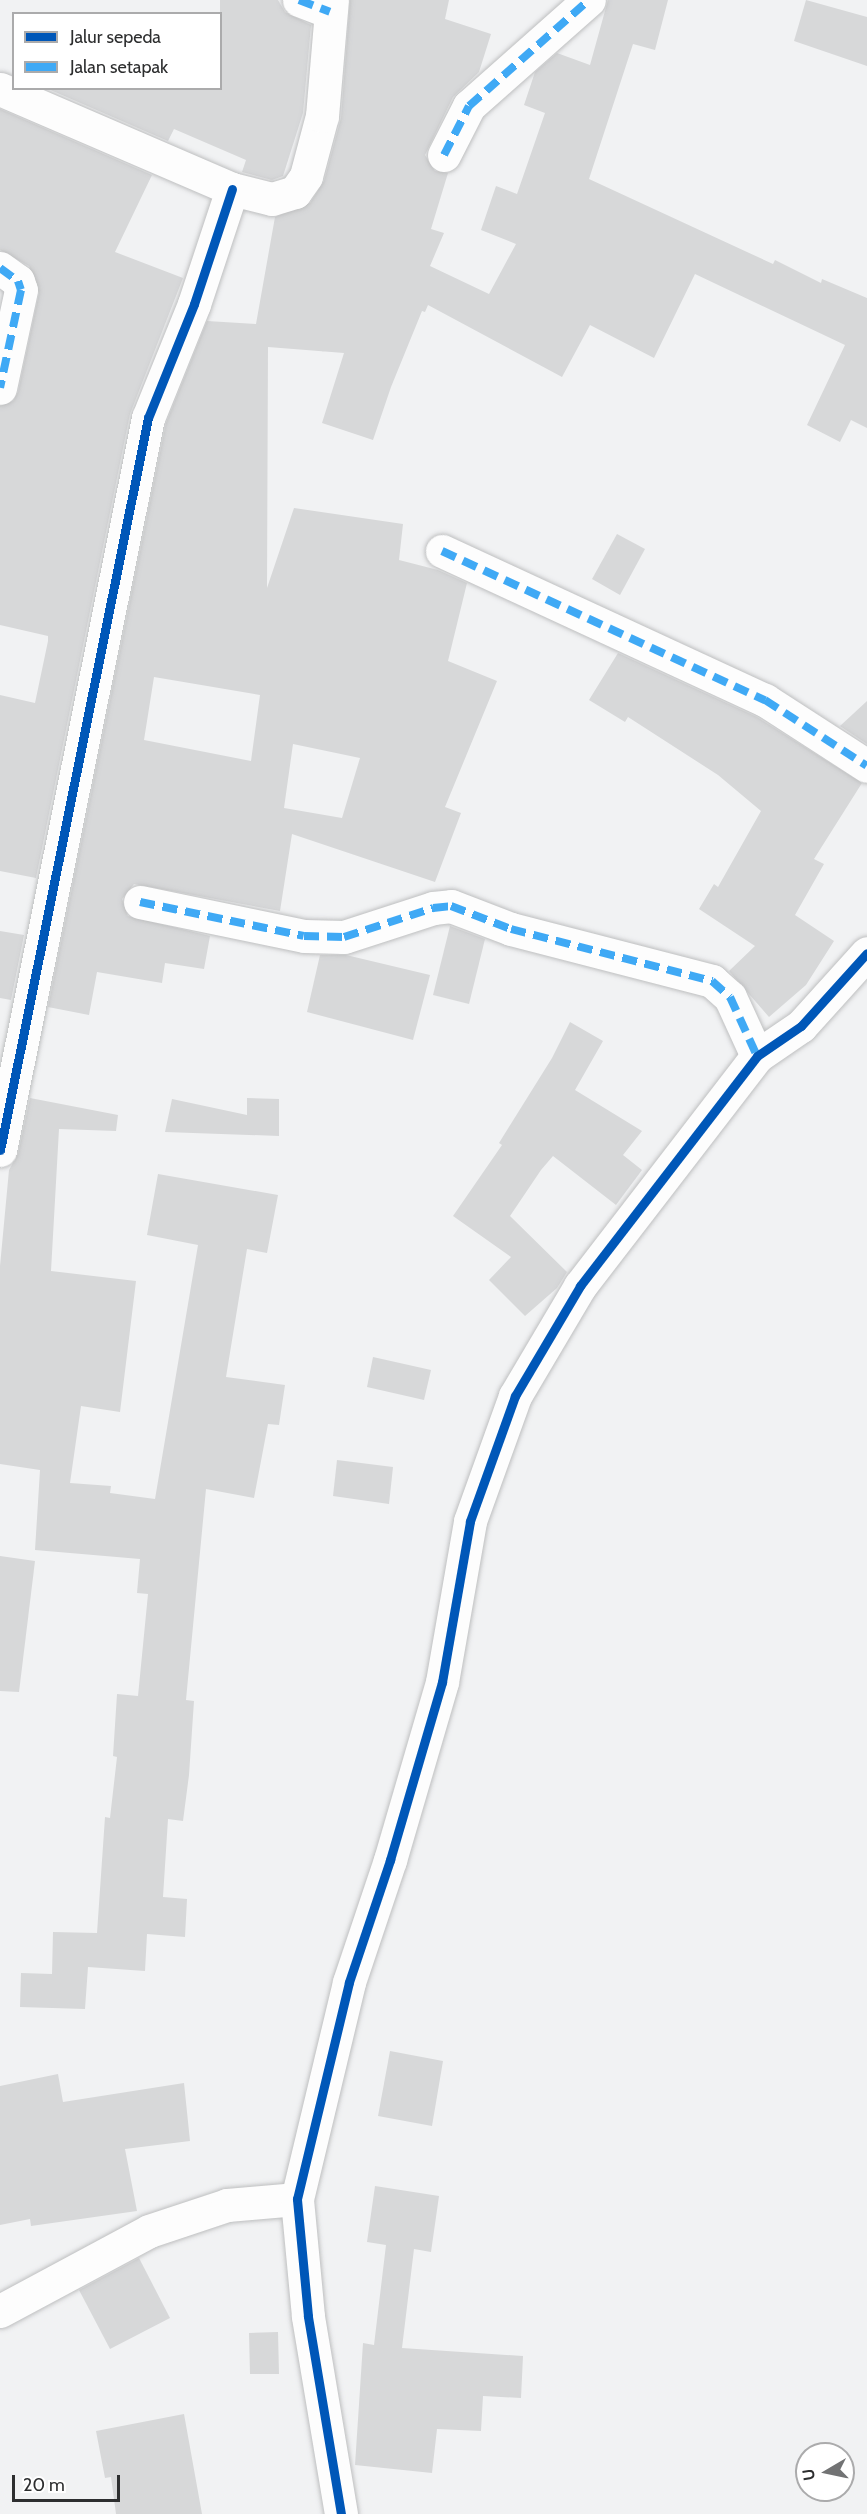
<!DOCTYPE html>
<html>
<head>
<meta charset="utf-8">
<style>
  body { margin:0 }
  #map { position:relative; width:867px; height:2514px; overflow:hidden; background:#f1f2f3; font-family:Cabin,sans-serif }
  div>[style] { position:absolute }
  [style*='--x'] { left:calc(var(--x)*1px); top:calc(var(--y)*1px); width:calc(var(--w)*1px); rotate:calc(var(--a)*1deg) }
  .building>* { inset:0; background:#d7d8d9 }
  .roads { filter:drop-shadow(0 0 2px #bebfc0) drop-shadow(0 0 2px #bebfc0) }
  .street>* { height:33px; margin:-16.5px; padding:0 16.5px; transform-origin:16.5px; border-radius:16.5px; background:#fdfdfd }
  .secondary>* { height:33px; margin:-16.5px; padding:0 16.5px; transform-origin:16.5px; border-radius:16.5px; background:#fdfdfd }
  .quiet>* { height:8px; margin-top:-4px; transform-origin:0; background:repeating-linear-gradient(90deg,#3fa9f5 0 15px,transparent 0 23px) }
  .cycleway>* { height:9px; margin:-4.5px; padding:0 4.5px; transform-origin:4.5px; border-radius:4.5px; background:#0057b8 }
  span { translate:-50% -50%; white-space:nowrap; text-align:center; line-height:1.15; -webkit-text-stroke:5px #fff; paint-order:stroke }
  .legend { position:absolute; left:12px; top:12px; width:210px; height:78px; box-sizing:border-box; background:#fff; border:2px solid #ababac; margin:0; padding:8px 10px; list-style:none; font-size:18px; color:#2d2e2f }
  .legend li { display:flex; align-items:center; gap:12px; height:30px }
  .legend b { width:30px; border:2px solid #ababac }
  .north { position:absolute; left:795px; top:2442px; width:60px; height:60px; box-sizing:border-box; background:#fff; border:2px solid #ababac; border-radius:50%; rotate:261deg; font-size:16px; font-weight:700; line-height:24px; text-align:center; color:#2d2e2f }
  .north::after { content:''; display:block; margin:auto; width:21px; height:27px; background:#727374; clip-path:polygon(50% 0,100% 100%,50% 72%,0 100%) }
  .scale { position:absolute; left:12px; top:2475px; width:108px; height:27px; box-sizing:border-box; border:3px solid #2d2e2f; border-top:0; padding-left:8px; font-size:18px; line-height:21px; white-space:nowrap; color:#2d2e2f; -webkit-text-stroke:4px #fff; paint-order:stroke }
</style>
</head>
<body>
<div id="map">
  <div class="building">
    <div style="clip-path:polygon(220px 0,278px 0,285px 12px,311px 25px,303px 113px,283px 176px,272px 180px,242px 172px,246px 160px,174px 129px,168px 141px,46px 88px,220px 88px)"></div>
    <div style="clip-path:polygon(evenodd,350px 0,449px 0,445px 19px,491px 34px,479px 72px,453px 97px,425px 155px,435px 171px,448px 173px,431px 229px,444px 233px,430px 266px,489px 294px,516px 244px,481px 230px,496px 186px,517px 194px,545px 113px,524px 105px,535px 72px,557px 53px,590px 65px,608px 0,668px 0,655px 50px,633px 44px,589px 179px,773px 264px,775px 260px,821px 283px,822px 279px,867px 298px,867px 428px,851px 420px,840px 442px,807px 425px,845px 345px,695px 274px,654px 358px,590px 325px,562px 377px,428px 305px,425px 312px,422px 311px,391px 387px,373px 440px,322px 423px,344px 353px,268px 347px,267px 588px,294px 508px,403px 524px,399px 560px,438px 570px,467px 583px,448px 661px,497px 681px,445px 807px,461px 813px,435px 882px,292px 834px,280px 911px,134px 884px,122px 899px,128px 916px,210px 936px,204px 969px,165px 963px,162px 983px,97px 972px,89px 1015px,48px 1007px,166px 423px,207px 321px,256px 324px,275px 217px,310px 203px,324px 181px,341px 118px,350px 0,154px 677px,260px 695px,251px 761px,144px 740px,154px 677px,350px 0,293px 744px,360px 758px,342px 818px,284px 808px,293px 744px)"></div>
    <div style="clip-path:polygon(806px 0,867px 17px,867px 66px,794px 41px)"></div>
    <div style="clip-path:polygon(0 109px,152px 175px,115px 252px,183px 278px,130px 414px,36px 878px,0 871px,0 695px,35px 703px,48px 641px,48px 636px,0 625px,0 406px,13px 401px,18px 392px,39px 293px,29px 266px,0 250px)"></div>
    <div style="clip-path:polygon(617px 534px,645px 549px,620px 595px,592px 579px)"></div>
    <div style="clip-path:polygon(618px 653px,757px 717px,862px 783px,814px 859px,824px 864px,795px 915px,834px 941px,806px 985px,769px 1017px,729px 971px,755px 946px,699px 909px,714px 884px,718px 887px,761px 811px,718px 775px,628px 717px,625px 722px,589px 700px)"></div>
    <div style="clip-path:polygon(867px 701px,867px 744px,840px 726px)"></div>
    <div style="clip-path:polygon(450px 926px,485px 939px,469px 1004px,433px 995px)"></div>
    <div style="clip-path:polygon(0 931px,24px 935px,11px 1000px,0 998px)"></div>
    <div style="clip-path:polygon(320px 955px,346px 955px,430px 975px,413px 1040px,307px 1012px)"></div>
    <div style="clip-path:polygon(570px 1022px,603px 1041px,575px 1090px,642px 1131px,623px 1155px,642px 1170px,616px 1205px,553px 1156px,541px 1170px,510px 1216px,567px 1272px,557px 1288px,525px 1316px,489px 1280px,511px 1257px,453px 1216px,502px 1145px,499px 1143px,552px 1058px)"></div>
    <div style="clip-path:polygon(30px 1098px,118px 1115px,116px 1131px,59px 1129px,51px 1271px,136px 1281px,120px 1412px,81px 1406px,70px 1483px,111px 1486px,110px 1493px,155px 1499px,198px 1245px,147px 1235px,158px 1174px,278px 1195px,267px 1253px,247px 1249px,226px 1377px,285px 1385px,279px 1425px,268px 1424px,254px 1498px,206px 1489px,186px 1700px,194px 1701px,189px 1775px,183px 1821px,168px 1819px,163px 1897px,187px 1899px,185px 1937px,147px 1934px,145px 1971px,88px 1967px,85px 2009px,20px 2007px,21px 1973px,52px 1974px,53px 1932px,97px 1933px,105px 1817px,110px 1818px,117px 1757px,113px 1756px,117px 1694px,138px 1696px,148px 1594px,137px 1593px,140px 1559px,35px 1550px,40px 1470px,0 1464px,0 1266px,9px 1170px,18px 1154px)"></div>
    <div style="clip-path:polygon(247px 1098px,279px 1099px,279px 1136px,165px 1132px,172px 1099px,247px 1115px)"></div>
    <div style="clip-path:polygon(373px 1357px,431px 1370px,424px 1400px,367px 1387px)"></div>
    <div style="clip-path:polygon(337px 1460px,393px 1467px,389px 1504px,333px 1496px)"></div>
    <div style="clip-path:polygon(0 1556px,35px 1561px,19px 1692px,0 1691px)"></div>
    <div style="clip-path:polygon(390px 2051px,443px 2061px,432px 2126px,378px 2116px)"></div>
    <div style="clip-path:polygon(58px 2074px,63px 2102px,184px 2083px,190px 2141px,125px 2149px,137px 2211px,31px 2226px,30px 2219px,0 2225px,0 2086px)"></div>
    <div style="clip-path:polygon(375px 2186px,439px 2196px,431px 2252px,414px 2249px,402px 2348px,523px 2356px,521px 2398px,483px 2396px,481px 2431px,437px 2429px,432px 2473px,355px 2465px,363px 2343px,374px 2345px,386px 2245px,367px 2242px)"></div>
    <div style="clip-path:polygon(139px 2258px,170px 2318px,110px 2349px,79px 2290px)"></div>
    <div style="clip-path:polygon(278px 2332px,279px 2374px,250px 2374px,249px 2333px)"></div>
    <div style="clip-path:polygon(184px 2414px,202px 2514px,116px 2514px,111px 2477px,105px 2478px,96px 2431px)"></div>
  </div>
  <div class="roads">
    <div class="street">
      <div style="--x:299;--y:0;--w:33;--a:21"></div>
      <div style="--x:0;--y:89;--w:253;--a:23.3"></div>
      <div style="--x:232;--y:189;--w:41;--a:14"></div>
      <div style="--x:272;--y:199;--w:24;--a:-17"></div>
      <div style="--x:295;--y:192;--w:19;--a:-55"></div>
      <div style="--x:306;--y:176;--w:62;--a:-75.1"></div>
      <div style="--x:322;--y:116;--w:116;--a:-85.1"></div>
      <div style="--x:444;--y:155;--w:55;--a:-63"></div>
      <div style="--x:469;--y:106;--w:160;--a:-41.5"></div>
      <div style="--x:0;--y:268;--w:22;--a:36"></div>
      <div style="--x:18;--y:281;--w:9;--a:72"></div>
      <div style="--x:21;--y:290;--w:100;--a:102.1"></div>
      <div style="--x:442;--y:551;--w:356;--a:24.8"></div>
      <div style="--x:765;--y:700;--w:121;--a:32.9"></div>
      <div style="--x:140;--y:902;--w:167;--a:11.7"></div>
      <div style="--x:304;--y:936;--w:40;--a:1.4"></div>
      <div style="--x:344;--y:937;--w:94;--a:-18"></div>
      <div style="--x:433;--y:908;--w:18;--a:-6"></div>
      <div style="--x:451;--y:906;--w:64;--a:21"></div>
      <div style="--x:511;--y:929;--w:208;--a:14.5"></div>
      <div style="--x:712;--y:981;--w:24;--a:42"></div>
      <div style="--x:730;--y:997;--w:65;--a:65.4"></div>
      <div style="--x:0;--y:1150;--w:747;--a:-78.57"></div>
      <div style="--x:148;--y:418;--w:123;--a:-68"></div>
      <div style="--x:194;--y:304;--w:121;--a:-71.7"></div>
      <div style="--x:0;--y:2311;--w:169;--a:-28.2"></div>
      <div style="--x:149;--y:2231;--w:82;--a:-18.4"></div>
      <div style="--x:227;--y:2205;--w:70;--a:-4.9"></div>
    </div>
    <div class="secondary">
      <div style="--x:341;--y:2514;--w:201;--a:-99.5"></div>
      <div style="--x:308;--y:2316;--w:118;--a:-95.4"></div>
      <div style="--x:297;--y:2199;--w:223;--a:-76.5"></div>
      <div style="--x:349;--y:1982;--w:129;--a:-71.4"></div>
      <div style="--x:390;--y:1860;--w:185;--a:-73.7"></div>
      <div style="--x:442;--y:1682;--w:163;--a:-80.1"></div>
      <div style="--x:470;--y:1521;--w:133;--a:-70.2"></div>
      <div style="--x:515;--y:1396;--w:128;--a:-59.4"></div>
      <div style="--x:580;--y:1286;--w:290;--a:-52.4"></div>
      <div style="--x:757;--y:1056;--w:53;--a:-34.3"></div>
      <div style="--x:801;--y:1026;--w:98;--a:-47.9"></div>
    </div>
  </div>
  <div class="quiet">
    <div style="--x:299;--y:0;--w:33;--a:21"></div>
    <div style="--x:444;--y:155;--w:55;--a:-63"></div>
    <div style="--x:469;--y:106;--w:160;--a:-41.5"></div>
    <div style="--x:0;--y:268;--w:22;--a:36"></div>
    <div style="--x:18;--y:281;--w:9;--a:72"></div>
    <div style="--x:21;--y:290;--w:100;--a:102.1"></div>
    <div style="--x:442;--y:551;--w:356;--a:24.8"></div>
    <div style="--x:765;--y:700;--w:121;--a:32.9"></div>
    <div style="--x:140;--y:902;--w:167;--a:11.7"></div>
    <div style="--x:304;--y:936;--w:40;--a:1.4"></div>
    <div style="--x:344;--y:937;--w:94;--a:-18"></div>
    <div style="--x:433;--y:908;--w:18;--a:-6"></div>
    <div style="--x:451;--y:906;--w:64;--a:21"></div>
    <div style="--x:511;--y:929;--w:208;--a:14.5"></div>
    <div style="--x:712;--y:981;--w:24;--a:42"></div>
    <div style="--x:730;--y:997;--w:65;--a:65.4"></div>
  </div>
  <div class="cycleway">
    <div style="--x:0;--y:1150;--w:747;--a:-78.57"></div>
    <div style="--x:148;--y:418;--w:123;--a:-68"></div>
    <div style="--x:194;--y:304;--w:121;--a:-71.7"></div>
    <div style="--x:341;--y:2514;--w:201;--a:-99.5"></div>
    <div style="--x:308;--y:2316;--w:118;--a:-95.4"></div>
    <div style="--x:297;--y:2199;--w:223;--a:-76.5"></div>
    <div style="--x:349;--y:1982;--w:129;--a:-71.4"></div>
    <div style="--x:390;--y:1860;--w:185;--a:-73.7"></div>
    <div style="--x:442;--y:1682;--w:163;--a:-80.1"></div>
    <div style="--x:470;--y:1521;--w:133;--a:-70.2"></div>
    <div style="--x:515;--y:1396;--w:128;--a:-59.4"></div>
    <div style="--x:580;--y:1286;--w:290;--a:-52.4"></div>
    <div style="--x:757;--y:1056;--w:53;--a:-34.3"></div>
    <div style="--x:801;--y:1026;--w:98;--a:-47.9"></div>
  </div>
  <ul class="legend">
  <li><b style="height:8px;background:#0057b8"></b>Jalur sepeda</li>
  <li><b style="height:8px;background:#3fa9f5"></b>Jalan setapak</li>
  </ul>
  <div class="north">U</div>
  <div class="scale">20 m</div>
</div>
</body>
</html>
